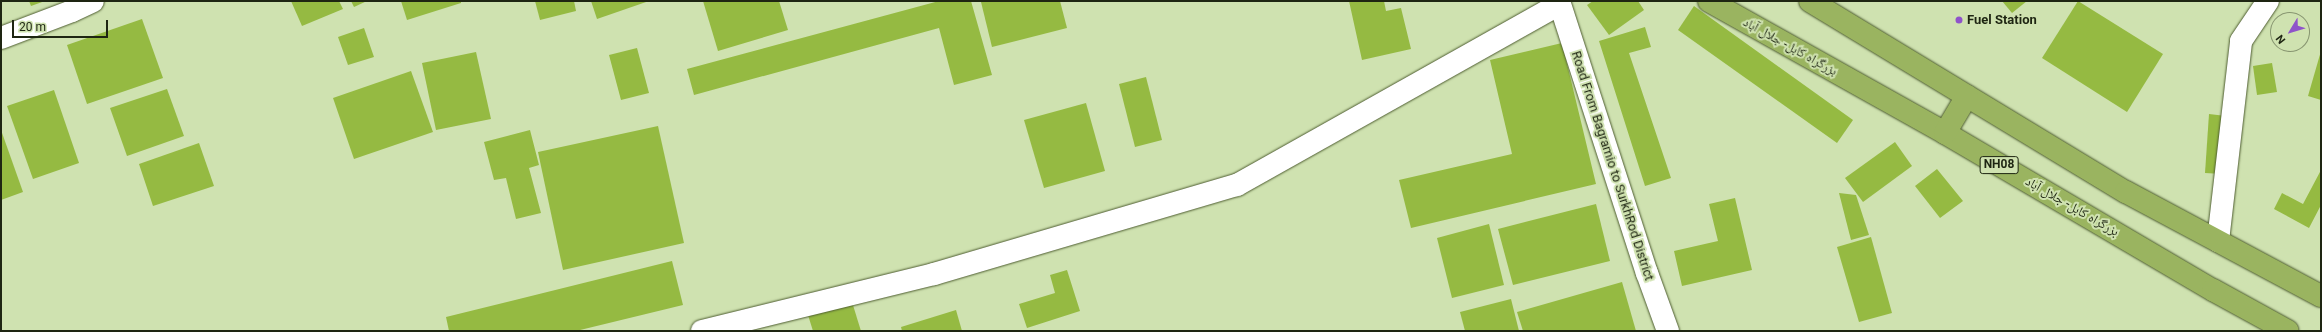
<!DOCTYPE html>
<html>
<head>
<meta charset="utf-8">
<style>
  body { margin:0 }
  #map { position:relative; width:2322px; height:332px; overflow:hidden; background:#cfe2b0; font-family:Roboto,"Noto Naskh Arabic",sans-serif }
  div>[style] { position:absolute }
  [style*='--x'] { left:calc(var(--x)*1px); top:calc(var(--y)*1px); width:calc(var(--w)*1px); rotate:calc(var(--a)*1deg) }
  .building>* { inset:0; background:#95ba42 }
  .roads { filter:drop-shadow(0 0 1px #4e5d31) drop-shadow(0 0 1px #4e5d31) }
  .minor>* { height:22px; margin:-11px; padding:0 11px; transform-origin:11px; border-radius:11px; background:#fff }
  .tertiary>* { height:22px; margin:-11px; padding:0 11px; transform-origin:11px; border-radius:11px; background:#fff }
  .trunk>* { height:22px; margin:-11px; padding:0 11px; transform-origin:11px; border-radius:11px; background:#9ab460 }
  .dots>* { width:11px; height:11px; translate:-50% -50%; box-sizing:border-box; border:2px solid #cfe2b0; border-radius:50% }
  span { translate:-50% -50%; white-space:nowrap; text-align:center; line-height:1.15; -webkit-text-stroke:4px #cfe2b0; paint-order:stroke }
  .shield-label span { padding:1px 3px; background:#cfe2b0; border:1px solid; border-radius:3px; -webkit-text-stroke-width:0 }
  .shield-label { font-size:12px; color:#1e2512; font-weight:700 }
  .poi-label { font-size:13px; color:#1e2512; font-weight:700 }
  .left { translate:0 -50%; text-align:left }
  .street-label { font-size:13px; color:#1e2512 }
  .frame { position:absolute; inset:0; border:2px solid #1e2512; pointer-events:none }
  .north { position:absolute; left:2270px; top:12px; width:40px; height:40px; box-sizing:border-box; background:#cfe2b0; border:1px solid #889671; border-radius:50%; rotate:232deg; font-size:11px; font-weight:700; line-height:16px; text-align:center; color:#1e2512 }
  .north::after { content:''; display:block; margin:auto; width:14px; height:18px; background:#8f53ca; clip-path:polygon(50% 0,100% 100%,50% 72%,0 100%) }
  .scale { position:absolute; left:12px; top:20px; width:96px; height:18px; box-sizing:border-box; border:2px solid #1e2512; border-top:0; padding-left:5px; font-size:12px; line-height:14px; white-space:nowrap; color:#1e2512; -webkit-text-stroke:3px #cfe2b0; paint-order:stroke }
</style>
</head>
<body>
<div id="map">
  <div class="building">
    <div style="clip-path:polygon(29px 1px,45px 1px,31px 6px)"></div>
    <div style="clip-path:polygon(291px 1px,339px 1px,343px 9px,302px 26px)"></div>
    <div style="clip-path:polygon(351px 1px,367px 1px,354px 7px)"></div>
    <div style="clip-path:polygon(401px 1px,461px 1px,461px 3px,407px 20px)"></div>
    <div style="clip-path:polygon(535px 1px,574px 1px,576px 11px,540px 20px)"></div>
    <div style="clip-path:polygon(591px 1px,649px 1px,597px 19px)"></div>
    <div style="clip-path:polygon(703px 1px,779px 1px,788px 30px,718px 51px)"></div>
    <div style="clip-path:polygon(939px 1px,971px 1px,992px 75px,954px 85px,939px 28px,694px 95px,687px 69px)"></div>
    <div style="clip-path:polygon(986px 1px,1060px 1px,1067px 28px,992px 47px,981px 2px)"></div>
    <div style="clip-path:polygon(1349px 1px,1384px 1px,1386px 11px,1401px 8px,1411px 49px,1362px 60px)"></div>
    <div style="clip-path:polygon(1593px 1px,1638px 1px,1644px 10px,1609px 35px,1587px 5px)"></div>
    <div style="clip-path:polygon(2002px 1px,2027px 1px,2012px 13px)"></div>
    <div style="clip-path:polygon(2078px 1px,2163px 54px,2127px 112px,2042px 58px)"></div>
    <div style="clip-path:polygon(1694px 6px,1853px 120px,1837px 143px,1678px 30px)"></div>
    <div style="clip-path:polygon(142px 19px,163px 78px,87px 104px,67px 45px)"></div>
    <div style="clip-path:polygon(1645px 27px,1651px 47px,1629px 53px,1671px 178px,1645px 186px,1599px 41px)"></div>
    <div style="clip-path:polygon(364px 28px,374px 57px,348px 65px,338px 37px)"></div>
    <div style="clip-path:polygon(1562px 43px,1596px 184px,1411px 228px,1399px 180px,1512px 154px,1490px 60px)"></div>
    <div style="clip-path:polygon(637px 48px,649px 93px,621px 100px,609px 55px)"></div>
    <div style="clip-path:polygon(2321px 51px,2321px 100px,2308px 96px)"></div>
    <div style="clip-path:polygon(476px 52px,491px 119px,436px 130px,422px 63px)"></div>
    <div style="clip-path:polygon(2272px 63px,2277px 92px,2257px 95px,2253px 66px)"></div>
    <div style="clip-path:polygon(411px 71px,433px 132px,354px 159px,333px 98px)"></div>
    <div style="clip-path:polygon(1146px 77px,1162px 140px,1135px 147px,1119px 84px)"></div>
    <div style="clip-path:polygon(167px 89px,184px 136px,127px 156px,110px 108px)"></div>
    <div style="clip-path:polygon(54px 90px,79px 163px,33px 179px,7px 106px)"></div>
    <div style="clip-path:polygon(1086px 103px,1105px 171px,1044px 188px,1024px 120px)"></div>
    <div style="clip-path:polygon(2209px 114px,2226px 116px,2222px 174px,2205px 173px)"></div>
    <div style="clip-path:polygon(658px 126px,684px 243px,563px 270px,538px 152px)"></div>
    <div style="clip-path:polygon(1px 130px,23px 192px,1px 200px)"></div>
    <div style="clip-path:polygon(530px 130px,539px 165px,529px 168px,541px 213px,516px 219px,506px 178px,494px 180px,484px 142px)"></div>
    <div style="clip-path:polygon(1895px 142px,1912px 166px,1863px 202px,1845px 178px)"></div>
    <div style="clip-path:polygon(199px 143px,214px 186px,153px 206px,139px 164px)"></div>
    <div style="clip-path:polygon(1937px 169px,1963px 201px,1940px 218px,1915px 186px)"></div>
    <div style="clip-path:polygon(2321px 170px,2321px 205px,2309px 228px,2274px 209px,2282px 193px,2303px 204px)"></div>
    <div style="clip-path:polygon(1839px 193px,1856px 195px,1869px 235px,1851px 240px)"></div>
    <div style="clip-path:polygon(1735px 198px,1752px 270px,1682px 286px,1674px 251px,1718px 241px,1709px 204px)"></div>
    <div style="clip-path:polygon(1596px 204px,1610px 261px,1513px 285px,1498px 229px)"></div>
    <div style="clip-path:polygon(1489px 224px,1504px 285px,1452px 298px,1437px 238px)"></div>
    <div style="clip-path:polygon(1871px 237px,1892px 313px,1859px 322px,1837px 247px)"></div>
    <div style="clip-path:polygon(672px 261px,683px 305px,576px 331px,449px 331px,446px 317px)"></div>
    <div style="clip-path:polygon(1067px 270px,1080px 311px,1027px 328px,1019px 304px,1055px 293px,1050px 275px)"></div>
    <div style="clip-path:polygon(1622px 282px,1636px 331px,1523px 331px,1517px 312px)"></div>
    <div style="clip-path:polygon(1511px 299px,1519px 331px,1465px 331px,1460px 312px)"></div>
    <div style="clip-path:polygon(852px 302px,861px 331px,813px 331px,808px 315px)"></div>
    <div style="clip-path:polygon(956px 310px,962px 331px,902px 331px,901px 327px)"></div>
  </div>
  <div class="roads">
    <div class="minor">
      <div style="--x:2218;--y:241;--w:201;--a:-83.4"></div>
      <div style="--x:2241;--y:41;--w:48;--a:-56"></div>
      <div style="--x:702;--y:331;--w:239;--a:-13.8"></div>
      <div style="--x:934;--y:274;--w:316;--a:-16.4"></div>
      <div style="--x:1237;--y:185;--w:369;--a:-29.3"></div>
    </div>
    <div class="tertiary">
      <div style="--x:1559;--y:1;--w:286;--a:72.1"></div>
      <div style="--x:1647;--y:273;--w:62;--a:70.1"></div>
      <div style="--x:1;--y:38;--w:76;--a:-20.8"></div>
      <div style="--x:72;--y:11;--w:23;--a:-25"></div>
    </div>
    <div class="trunk">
      <div style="--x:1709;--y:1;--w:270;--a:29.2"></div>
      <div style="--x:1945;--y:133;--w:311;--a:30.4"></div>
      <div style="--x:2213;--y:290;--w:85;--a:28.7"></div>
      <div style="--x:1810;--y:1;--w:369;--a:31.2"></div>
      <div style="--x:2126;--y:192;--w:221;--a:28.1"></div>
      <div style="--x:1945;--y:133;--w:43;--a:-59.3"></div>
    </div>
  </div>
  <div class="dots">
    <div style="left:1959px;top:20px;background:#8f53ca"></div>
  </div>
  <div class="shield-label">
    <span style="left:1999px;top:165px">NH08</span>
  </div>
  <div class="poi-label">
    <span class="left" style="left:1967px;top:20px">Fuel Station</span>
  </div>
  <div class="street-label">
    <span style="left:1790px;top:47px;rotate:29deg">بزرگراه کابل- جلال آباد</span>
    <span style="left:1612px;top:166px;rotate:72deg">Road From Bagramio to SurkhRod District</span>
    <span style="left:2072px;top:207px;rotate:30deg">بزرگراه کابل- جلال آباد</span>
  </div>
  <div class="frame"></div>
  <div class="north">N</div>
  <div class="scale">20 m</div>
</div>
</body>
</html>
